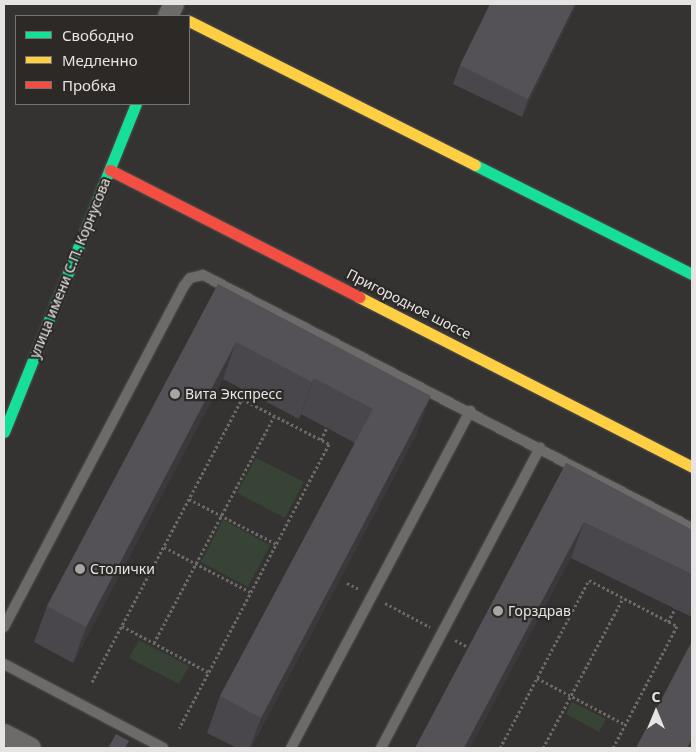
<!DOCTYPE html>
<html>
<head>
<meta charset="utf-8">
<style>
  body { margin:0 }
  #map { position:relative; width:696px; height:752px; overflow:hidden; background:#353332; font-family:"Noto Sans",sans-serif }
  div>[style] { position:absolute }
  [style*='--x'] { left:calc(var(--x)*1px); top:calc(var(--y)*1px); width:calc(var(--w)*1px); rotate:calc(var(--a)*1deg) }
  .green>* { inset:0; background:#374334 }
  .path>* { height:3px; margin-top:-1.5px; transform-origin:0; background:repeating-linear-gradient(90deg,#6b6969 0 2.5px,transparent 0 5px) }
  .roads { filter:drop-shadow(0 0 1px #51504f) drop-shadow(0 0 1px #51504f) }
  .lane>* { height:10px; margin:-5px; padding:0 5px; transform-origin:5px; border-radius:5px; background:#6c6b6a }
  .street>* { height:20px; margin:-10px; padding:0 10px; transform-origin:10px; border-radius:10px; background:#6c6b6a }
  .fast>* { height:11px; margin:-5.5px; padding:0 5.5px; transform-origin:5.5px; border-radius:5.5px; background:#16e098 }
  .slow>* { height:11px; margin:-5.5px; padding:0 5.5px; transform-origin:5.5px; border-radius:5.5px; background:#ffcf43 }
  .jam>* { height:11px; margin:-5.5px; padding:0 5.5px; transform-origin:5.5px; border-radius:5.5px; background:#f24e42 }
  .wall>* { inset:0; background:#49474b }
  .shaded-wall>* { inset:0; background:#3c393d }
  .building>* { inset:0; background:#555257 }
  .dots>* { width:14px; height:14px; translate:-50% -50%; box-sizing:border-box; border:2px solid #2c2927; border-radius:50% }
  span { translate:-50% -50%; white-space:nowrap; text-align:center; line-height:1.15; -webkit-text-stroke:4.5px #2c2927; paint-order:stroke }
  .street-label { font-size:14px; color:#e6e4e3 }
  .poi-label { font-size:14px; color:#e6e4e3 }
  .left { translate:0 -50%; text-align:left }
  .frame { position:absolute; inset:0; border:5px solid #e6e4e3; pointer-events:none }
  .legend { position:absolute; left:15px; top:15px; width:175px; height:90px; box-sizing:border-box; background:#2c2927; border:1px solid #767472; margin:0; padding:6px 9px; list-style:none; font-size:15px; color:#e6e4e3 }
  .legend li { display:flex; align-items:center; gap:10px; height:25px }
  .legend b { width:25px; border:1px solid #767472 }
  .north { position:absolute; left:631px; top:687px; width:50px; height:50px; -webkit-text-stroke:4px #2c2927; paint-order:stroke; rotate:0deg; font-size:14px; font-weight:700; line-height:20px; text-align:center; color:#e6e4e3 }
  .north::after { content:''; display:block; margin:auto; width:18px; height:22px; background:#e6e4e3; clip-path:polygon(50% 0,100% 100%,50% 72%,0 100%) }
</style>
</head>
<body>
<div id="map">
  <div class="green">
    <div style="clip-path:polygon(256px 458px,304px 482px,285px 518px,237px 493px)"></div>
    <div style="clip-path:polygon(223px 520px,270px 545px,248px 587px,201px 562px)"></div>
    <div style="clip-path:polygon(139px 640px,189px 666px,179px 684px,129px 658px)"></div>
    <div style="clip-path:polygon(572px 702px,606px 719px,599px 732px,566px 714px)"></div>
  </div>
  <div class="path">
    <div style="--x:321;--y:440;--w:17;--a:-65"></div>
    <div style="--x:189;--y:499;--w:98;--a:27.3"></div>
    <div style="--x:164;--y:547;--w:97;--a:27.6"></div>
    <div style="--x:347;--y:583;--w:13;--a:27"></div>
    <div style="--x:385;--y:603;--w:51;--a:28.1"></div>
    <div style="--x:668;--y:622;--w:17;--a:-62"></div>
    <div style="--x:122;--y:626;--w:98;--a:28.1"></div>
    <div style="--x:455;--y:640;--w:13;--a:29"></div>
    <div style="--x:154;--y:643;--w:257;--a:-62.1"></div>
    <div style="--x:537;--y:678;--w:101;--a:27.8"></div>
    <div style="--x:92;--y:682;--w:320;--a:-62.1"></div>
    <div style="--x:242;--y:399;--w:98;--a:27.3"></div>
    <div style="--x:329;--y:444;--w:321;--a:117.8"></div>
    <div style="--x:500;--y:748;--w:190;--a:-62.1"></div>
    <div style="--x:589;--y:580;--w:99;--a:27.6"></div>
    <div style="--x:677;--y:626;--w:138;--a:117.7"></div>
    <div style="--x:543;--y:748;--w:170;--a:-61.9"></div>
  </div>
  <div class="roads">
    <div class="lane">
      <div style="--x:4;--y:627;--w:386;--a:-62.2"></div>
      <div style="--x:184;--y:286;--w:10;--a:-53"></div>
      <div style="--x:190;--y:278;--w:13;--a:-13"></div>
      <div style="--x:203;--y:275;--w:551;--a:27.36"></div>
      <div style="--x:4;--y:664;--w:180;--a:27.8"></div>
      <div style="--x:291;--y:748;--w:382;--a:-62"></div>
      <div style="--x:381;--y:748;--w:340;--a:-62.1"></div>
    </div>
    <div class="street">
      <div style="--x:168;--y:16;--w:13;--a:-63"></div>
      <div style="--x:4;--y:734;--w:30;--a:27"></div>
    </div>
    <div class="fast">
      <div style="--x:475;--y:165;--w:243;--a:26.7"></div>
      <div style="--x:4;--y:432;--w:354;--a:-68.1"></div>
    </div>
    <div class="slow">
      <div style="--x:189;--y:21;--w:320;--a:26.7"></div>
      <div style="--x:359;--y:297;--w:374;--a:27"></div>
    </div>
    <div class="jam">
      <div style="--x:110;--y:170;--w:280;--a:27"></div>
    </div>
  </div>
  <div class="wall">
    <div style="clip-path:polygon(577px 4px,522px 117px,453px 84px,460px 65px)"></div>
    <div style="clip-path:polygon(218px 284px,417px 433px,251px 748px,237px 748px,207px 733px,220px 696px,355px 443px,301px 414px,299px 419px,223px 379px,73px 663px,34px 642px,47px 606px)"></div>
    <div style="clip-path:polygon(566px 463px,692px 530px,692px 617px,571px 558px)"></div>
  </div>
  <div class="shaded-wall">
    <div style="clip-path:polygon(575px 4px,577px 4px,522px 117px,528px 99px)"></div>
    <div style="clip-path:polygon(236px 342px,223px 379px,73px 663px,86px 627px)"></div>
    <div style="clip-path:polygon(314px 378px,301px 414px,299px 419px,312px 382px)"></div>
    <div style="clip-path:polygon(431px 396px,417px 433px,251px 748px,250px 748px,261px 718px)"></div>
    <div style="clip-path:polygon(584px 522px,571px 558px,470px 748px,464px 748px)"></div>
    <div style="clip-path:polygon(692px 739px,692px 748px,687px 748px)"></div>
  </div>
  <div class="building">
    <div style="clip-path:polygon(490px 4px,575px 4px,528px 99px,460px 65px)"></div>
    <div style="clip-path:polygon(218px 284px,431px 396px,261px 718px,220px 696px,373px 409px,314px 378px,312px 382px,236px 342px,86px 627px,47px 606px)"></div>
    <div style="clip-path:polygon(566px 463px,692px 530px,692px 574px,584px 522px,464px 748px,415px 748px)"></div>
    <div style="clip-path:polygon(692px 641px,692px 739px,687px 748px,636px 748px)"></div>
    <div style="clip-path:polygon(116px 734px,129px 741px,125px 748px,108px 748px)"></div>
  </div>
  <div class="dots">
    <div style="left:175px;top:394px;background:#a8a6a5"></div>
    <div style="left:80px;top:569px;background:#a8a6a5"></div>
    <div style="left:498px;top:611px;background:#a8a6a5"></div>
  </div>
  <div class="street-label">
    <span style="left:70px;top:268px;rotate:-68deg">улица имени С.П. Корнусова</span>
    <span style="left:409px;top:304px;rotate:27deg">Пригородное шоссе</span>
  </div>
  <div class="poi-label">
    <span class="left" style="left:185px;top:394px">Вита Экспресс</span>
    <span class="left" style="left:90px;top:569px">Столички</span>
    <span class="left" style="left:508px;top:611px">Горздрав</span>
  </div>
  <div class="frame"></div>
  <ul class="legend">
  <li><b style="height:6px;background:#16e098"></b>Свободно</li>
  <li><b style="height:6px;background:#ffcf43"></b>Медленно</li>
  <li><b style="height:6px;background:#f24e42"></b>Пробка</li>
  </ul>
  <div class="north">С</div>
</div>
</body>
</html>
